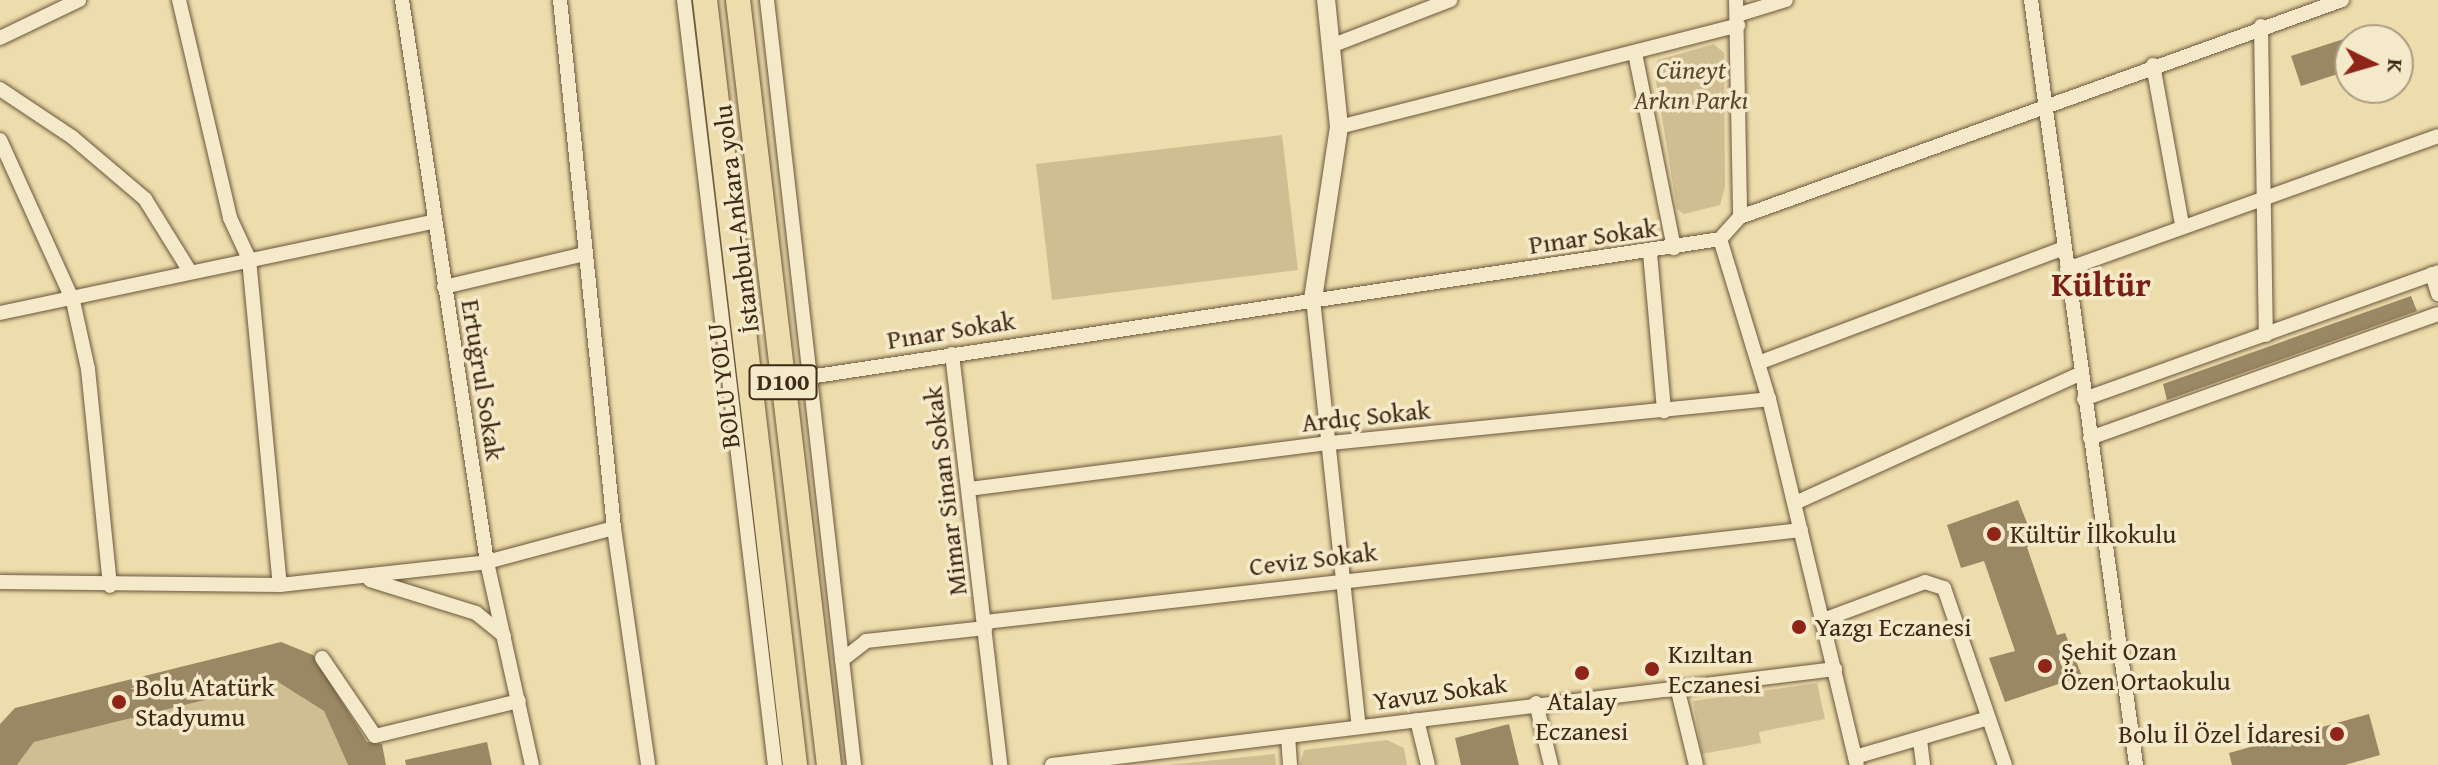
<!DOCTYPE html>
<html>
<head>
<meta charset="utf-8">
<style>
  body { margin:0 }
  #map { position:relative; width:2438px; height:765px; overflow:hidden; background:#eeddac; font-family:"Gentium Book Plus",serif }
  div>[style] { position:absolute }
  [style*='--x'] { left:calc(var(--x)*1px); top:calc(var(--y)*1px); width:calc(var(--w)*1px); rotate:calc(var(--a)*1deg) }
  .green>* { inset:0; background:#d0be93 }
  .building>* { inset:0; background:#9a8764 }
  .roads { filter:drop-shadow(0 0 2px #6b563c) drop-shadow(0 0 2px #6b563c) }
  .street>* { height:14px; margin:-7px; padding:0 7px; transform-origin:7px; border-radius:7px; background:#f4e9c9 }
  .secondary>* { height:18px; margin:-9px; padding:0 9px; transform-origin:9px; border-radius:9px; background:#f4e9c9 }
  .highway>* { height:24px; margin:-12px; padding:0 12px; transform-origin:12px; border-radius:12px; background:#eeddac }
  .dots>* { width:22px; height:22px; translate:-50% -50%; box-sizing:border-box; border:4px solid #f4e9c9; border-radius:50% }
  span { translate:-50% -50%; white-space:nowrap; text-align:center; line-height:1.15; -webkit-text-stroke:7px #f4e9c9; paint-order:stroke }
  .shield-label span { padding:2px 6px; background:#f4e9c9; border:2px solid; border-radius:6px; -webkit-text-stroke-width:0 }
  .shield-label { font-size:24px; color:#3f2917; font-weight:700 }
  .park-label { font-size:26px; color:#5c4730; font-style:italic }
  .street-label { font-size:26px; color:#3f2917 }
  .poi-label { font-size:26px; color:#3f2917 }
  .left { translate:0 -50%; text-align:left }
  .right { translate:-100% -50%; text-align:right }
  .district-label { font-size:34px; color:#7a1f14; font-weight:700 }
  .north { position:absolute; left:2334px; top:24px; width:80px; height:80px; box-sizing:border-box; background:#f4e9c9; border:2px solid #ac9c82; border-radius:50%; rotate:95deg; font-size:22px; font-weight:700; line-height:32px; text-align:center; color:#3f2917 }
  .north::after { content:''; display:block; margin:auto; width:28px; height:36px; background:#8f2418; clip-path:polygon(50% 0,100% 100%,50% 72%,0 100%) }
</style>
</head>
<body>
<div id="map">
  <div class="green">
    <div style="clip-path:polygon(1714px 44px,1724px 53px,1725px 187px,1720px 205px,1684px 214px,1677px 209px,1654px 69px,1658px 60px)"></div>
    <div style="clip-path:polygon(1282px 135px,1298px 270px,1052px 300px,1036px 164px)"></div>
    <div style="clip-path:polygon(278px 682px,324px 711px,348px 765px,17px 765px,34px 742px)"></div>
    <div style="clip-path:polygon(1817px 683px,1825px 719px,1759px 732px,1761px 743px,1702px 754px,1693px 701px)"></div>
    <div style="clip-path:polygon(1387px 740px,1404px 748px,1407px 765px,1300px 765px,1304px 750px)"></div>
    <div style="clip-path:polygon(1275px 754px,1276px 765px,1167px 765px)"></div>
  </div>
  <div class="building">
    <div style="clip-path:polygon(2350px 37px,2350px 70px,2301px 86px,2291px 56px)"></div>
    <div style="clip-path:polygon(2411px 296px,2417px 311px,2167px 400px,2163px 384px)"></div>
    <div style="clip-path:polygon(2018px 500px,2035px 543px,2027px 547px,2057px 635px,2065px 633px,2082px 676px,2005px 702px,1989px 658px,2015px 651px,1984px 561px,1961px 568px,1947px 525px)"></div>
    <div style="clip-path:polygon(281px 642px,313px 655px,367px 742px,382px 744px,386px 765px,348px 765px,324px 711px,278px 682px,34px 742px,17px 765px,0 765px,0 724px,15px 708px)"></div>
    <div style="clip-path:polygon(2369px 714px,2380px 755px,2345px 765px,2232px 765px,2229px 753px)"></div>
    <div style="clip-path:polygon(1509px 724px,1519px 765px,1461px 765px,1455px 738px)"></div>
    <div style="clip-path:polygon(487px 742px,492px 765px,406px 765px,405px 760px)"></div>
  </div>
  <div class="roads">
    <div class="street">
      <div style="--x:179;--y:0;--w:224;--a:76.8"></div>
      <div style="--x:230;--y:218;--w:45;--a:65.1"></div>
      <div style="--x:249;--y:259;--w:327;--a:84.6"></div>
      <div style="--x:402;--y:0;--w:568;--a:81.4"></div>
      <div style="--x:487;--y:562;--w:208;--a:77.5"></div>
      <div style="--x:560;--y:0;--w:531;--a:84.16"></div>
      <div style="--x:614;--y:528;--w:239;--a:81.8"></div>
      <div style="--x:684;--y:0;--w:770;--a:83.22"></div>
      <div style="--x:767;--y:0;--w:770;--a:83.51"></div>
      <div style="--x:1736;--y:0;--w:217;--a:88.9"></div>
      <div style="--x:2031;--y:0;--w:772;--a:82.18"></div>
      <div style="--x:1737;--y:15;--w:51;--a:-17"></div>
      <div style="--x:2261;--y:26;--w:309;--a:89.1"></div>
      <div style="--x:0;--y:38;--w:88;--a:-25.7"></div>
      <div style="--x:1331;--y:46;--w:128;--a:-21.1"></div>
      <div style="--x:1635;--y:53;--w:199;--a:78.7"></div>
      <div style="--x:2153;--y:65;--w:162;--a:79.7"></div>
      <div style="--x:0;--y:89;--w:87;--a:33.7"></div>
      <div style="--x:72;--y:137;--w:96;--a:40.3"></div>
      <div style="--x:145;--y:199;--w:84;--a:58.2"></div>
      <div style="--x:1339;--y:127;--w:412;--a:-14.3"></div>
      <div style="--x:0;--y:140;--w:177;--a:65.6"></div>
      <div style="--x:73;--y:301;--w:70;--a:77.6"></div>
      <div style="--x:88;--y:369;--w:218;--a:84.2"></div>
      <div style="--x:1720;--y:239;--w:167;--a:73"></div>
      <div style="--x:1769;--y:399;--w:376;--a:76.5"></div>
      <div style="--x:1650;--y:253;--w:159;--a:84.9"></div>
      <div style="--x:2067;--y:269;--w:394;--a:-19.7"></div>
      <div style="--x:2432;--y:274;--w:21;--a:73"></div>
      <div style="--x:444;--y:287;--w:145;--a:-13.2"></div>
      <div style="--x:1313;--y:299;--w:430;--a:83.9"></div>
      <div style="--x:0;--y:313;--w:442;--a:-11.9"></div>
      <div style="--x:952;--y:354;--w:414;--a:83.3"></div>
      <div style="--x:1758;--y:363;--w:327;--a:-20.6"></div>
      <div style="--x:809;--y:377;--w:921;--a:-8.61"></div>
      <div style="--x:1720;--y:239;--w:30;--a:-48"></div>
      <div style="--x:1740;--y:217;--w:640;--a:-19.82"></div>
      <div style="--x:2084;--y:399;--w:376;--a:-19.7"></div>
      <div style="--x:2090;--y:438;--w:369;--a:-19.6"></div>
      <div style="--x:969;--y:489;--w:364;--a:-7.3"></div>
      <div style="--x:1330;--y:443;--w:441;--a:-5.7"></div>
      <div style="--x:1795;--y:503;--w:314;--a:-24.4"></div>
      <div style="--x:370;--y:580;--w:111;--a:17.3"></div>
      <div style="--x:476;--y:613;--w:36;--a:39"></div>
      <div style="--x:0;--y:582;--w:280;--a:0.6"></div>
      <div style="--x:280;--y:585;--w:208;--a:-6.3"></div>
      <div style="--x:487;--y:562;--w:131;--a:-15"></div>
      <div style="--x:1823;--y:620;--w:109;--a:-20.4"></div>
      <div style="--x:1925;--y:582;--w:20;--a:18"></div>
      <div style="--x:1944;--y:588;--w:187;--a:71"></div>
      <div style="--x:985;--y:622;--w:821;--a:-6.43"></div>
      <div style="--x:322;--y:658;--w:94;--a:55.8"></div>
      <div style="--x:375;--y:736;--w:148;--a:-13.7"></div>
      <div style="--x:842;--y:660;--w:31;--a:-38"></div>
      <div style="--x:866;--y:641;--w:120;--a:-6.2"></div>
      <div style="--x:1677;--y:687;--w:80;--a:76.3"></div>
      <div style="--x:1536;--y:703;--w:64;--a:76.4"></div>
      <div style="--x:1417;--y:720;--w:46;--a:76.3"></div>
      <div style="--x:1288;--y:736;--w:29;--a:86"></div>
      <div style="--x:1920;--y:740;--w:25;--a:83"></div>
      <div style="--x:1855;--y:757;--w:139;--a:-16.3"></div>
      <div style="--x:1052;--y:765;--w:789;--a:-6.99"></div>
    </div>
    <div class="secondary">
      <div style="--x:1313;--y:299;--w:174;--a:-81.4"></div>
      <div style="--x:1339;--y:127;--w:128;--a:-95.8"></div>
    </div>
    <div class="highway">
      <div style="--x:705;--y:0;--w:770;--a:83.29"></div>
      <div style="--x:738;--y:0;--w:770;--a:83.22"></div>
    </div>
  </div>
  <div class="dots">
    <div style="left:1994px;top:534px;background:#8f2418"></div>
    <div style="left:1799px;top:627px;background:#8f2418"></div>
    <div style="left:2045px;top:666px;background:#8f2418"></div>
    <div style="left:1652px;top:669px;background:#8f2418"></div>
    <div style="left:1582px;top:673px;background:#8f2418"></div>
    <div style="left:119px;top:702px;background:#8f2418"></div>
    <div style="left:2337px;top:734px;background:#8f2418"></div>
  </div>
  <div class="shield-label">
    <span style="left:783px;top:382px">D100</span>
  </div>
  <div class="park-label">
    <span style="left:1691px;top:85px">Cüneyt<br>Arkın Parkı</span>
  </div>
  <div class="street-label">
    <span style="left:736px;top:219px;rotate:-97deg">İstanbul-Ankara yolu</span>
    <span style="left:1593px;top:236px;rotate:-8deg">Pınar Sokak</span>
    <span style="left:951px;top:330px;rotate:-9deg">Pınar Sokak</span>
    <span style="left:483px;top:380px;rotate:81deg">Ertuğrul Sokak</span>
    <span style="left:723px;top:386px;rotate:-97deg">BOLU YOLU</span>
    <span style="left:1366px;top:416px;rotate:-6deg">Ardıç Sokak</span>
    <span style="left:945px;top:491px;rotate:-97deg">Mimar Sinan Sokak</span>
    <span style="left:1313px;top:559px;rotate:-7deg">Ceviz Sokak</span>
    <span style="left:1440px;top:692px;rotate:-8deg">Yavuz Sokak</span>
  </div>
  <div class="poi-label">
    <span class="left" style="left:2010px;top:534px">Kültür İlkokulu</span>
    <span class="left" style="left:1815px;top:627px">Yazgı Eczanesi</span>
    <span class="left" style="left:2061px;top:666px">Şehit Ozan<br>Özen Ortaokulu</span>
    <span class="left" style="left:1668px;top:669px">Kızıltan<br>Eczanesi</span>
    <span class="left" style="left:135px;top:702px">Bolu Atatürk<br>Stadyumu</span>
    <span style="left:1582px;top:716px">Atalay<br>Eczanesi</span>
    <span class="right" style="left:2321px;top:734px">Bolu İl Özel İdaresi</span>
  </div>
  <div class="district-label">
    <span style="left:2101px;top:284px">Kültür</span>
  </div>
  <div class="north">K</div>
</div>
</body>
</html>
